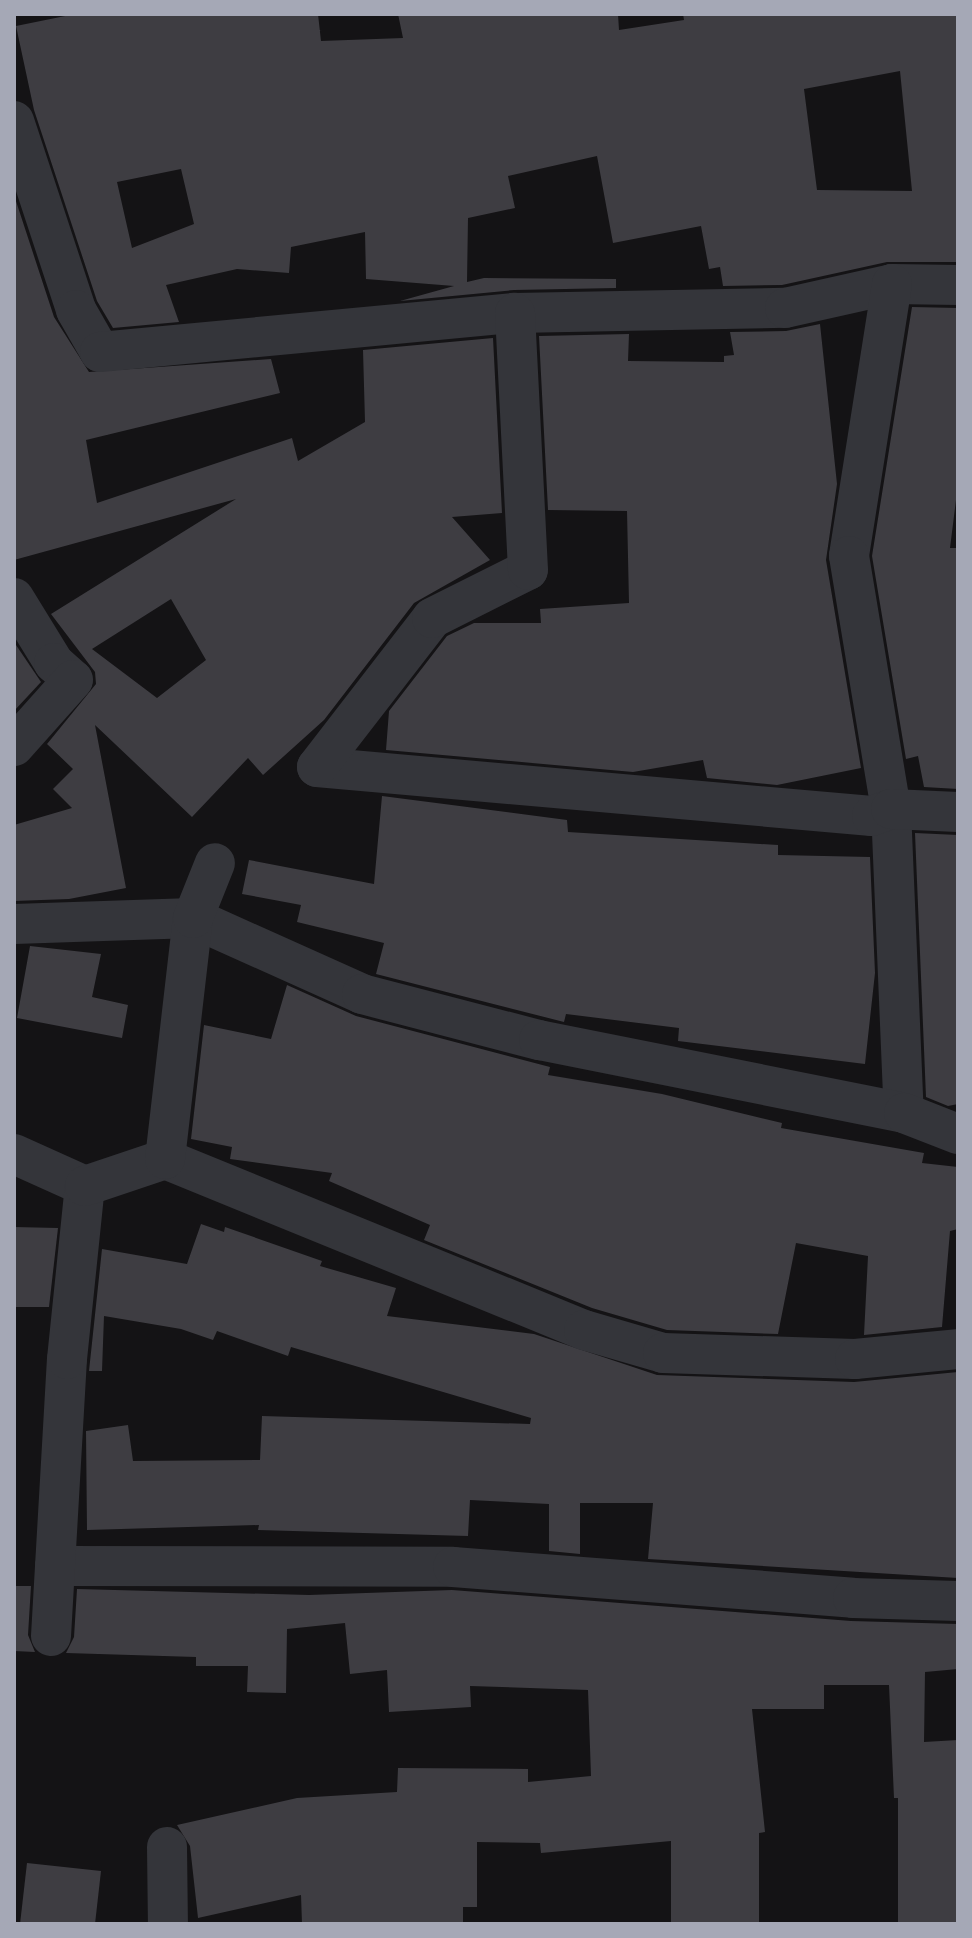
<!DOCTYPE html>
<html>
<head>
<meta charset="utf-8">
<style>
  body { margin:0 }
  #map { position:relative; width:972px; height:1938px; overflow:hidden; background:#141315; font-family:Overpass,sans-serif }
  div>[style] { position:absolute }
  [style*='--x'] { left:calc(var(--x)*1px); top:calc(var(--y)*1px); width:calc(var(--w)*1px); rotate:calc(var(--a)*1deg) }
  .building>* { inset:0; background:#3e3d42 }
  .minor>* { height:40px; margin:-20px; padding:0 20px; transform-origin:20px; border-radius:20px; background:#34353a }
  span { translate:-50% -50%; white-space:nowrap; text-align:center; line-height:1.15; -webkit-text-stroke:7px #0f0e10; paint-order:stroke }
  .frame { position:absolute; inset:0; border:16px solid #a5a8b6; pointer-events:none }
</style>
</head>
<body>
<div id="map">
  <div class="building">
    <div style="clip-path:polygon(evenodd,75px 14px,318px 14px,321px 41px,403px 38px,398px 14px,618px 14px,619px 30px,684px 20px,683px 14px,958px 14px,958px 262px,887px 262px,782px 285px,723px 286px,720px 267px,709px 269px,701px 226px,613px 243px,597px 156px,508px 176px,515px 208px,468px 218px,467px 282px,484px 278px,616px 279px,616px 288px,514px 290px,400px 301px,454px 286px,366px 279px,365px 232px,291px 247px,289px 273px,237px 269px,166px 285px,179px 322px,113px 328px,97px 301px,34px 110px,16px 26px,75px 14px,900px 71px,912px 191px,817px 190px,804px 89px,900px 71px,75px 14px,181px 169px,194px 224px,132px 248px,117px 182px,181px 169px)"></div>
    <div style="clip-path:polygon(evenodd,14px 195px,54px 317px,89px 372px,271px 359px,280px 393px,86px 440px,97px 503px,292px 438px,298px 461px,365px 422px,363px 350px,493px 338px,502px 513px,452px 517px,490px 560px,414px 603px,324px 720px,263px 775px,248px 758px,192px 817px,95px 725px,126px 888px,69px 899px,14px 901px,14px 825px,72px 808px,53px 789px,73px 769px,47px 744px,96px 684px,95px 672px,51px 614px,236px 499px,14px 560px,14px 195px,171px 599px,206px 660px,157px 698px,92px 649px,171px 599px)"></div>
    <div style="clip-path:polygon(912px 307px,958px 308px,958px 484px,950px 548px,958px 548px,958px 789px,924px 787px,918px 756px,906px 759px,872px 556px)"></div>
    <div style="clip-path:polygon(820px 324px,837px 484px,826px 560px,861px 768px,777px 785px,707px 778px,703px 760px,633px 772px,386px 750px,389px 711px,447px 636px,474px 623px,541px 623px,540px 609px,629px 603px,627px 511px,548px 510px,539px 336px,629px 334px,628px 361px,724px 362px,724px 356px,734px 355px,730px 332px,786px 331px)"></div>
    <div style="clip-path:polygon(14px 642px,41px 682px,14px 711px)"></div>
    <div style="clip-path:polygon(382px 796px,567px 820px,568px 832px,778px 845px,778px 855px,870px 857px,875px 973px,865px 1064px,678px 1041px,679px 1028px,566px 1014px,564px 1022px,376px 974px,384px 943px,297px 922px,301px 905px,242px 894px,249px 860px,374px 884px)"></div>
    <div style="clip-path:polygon(915px 833px,958px 835px,958px 1104px,948px 1106px,926px 1097px)"></div>
    <div style="clip-path:polygon(30px 946px,101px 954px,92px 997px,128px 1005px,122px 1038px,17px 1018px)"></div>
    <div style="clip-path:polygon(287px 985px,356px 1016px,550px 1067px,548px 1075px,662px 1094px,782px 1123px,781px 1128px,924px 1153px,922px 1163px,958px 1167px,958px 1229px,950px 1231px,942px 1327px,864px 1335px,868px 1256px,796px 1243px,778px 1334px,667px 1330px,592px 1308px,424px 1240px,430px 1225px,329px 1181px,332px 1173px,230px 1159px,232px 1147px,191px 1139px,204px 1025px,271px 1039px)"></div>
    <div style="clip-path:polygon(201px 1224px,224px 1232px,225px 1227px,322px 1261px,320px 1266px,396px 1288px,387px 1316px,534px 1334px,657px 1375px,854px 1382px,958px 1372px,958px 1578px,648px 1559px,653px 1503px,580px 1503px,580px 1554px,549px 1551px,549px 1504px,470px 1500px,468px 1536px,258px 1530px,259px 1525px,87px 1530px,86px 1431px,128px 1425px,133px 1461px,260px 1460px,262px 1416px,530px 1424px,531px 1418px,291px 1347px,288px 1356px,217px 1331px,213px 1340px,181px 1329px,104px 1316px,102px 1371px,89px 1371px,102px 1249px,187px 1264px)"></div>
    <div style="clip-path:polygon(14px 1227px,58px 1228px,49px 1307px,14px 1307px)"></div>
    <div style="clip-path:polygon(14px 1586px,31px 1586px,28px 1635px,35px 1652px,14px 1651px)"></div>
    <div style="clip-path:polygon(77px 1589px,309px 1595px,452px 1590px,851px 1621px,958px 1624px,958px 1669px,925px 1672px,924px 1742px,958px 1740px,958px 1924px,898px 1924px,898px 1798px,894px 1798px,889px 1685px,824px 1685px,824px 1709px,752px 1709px,765px 1832px,759px 1833px,759px 1924px,671px 1924px,671px 1841px,541px 1853px,540px 1843px,477px 1842px,477px 1907px,463px 1907px,463px 1924px,302px 1924px,301px 1895px,198px 1918px,190px 1846px,177px 1825px,297px 1798px,397px 1792px,398px 1768px,528px 1769px,528px 1782px,591px 1776px,588px 1690px,470px 1686px,471px 1707px,389px 1712px,387px 1670px,350px 1674px,345px 1623px,287px 1629px,286px 1693px,247px 1692px,248px 1666px,196px 1666px,196px 1657px,66px 1653px,74px 1637px)"></div>
    <div style="clip-path:polygon(27px 1863px,101px 1871px,95px 1924px,20px 1924px)"></div>
  </div>
  <div class="minor">
    <div style="--x:14;--y:121;--w:199;--a:71.8"></div>
    <div style="--x:76;--y:310;--w:48;--a:60.3"></div>
    <div style="--x:100;--y:352;--w:417;--a:-5.4"></div>
    <div style="--x:515;--y:313;--w:270;--a:-1.1"></div>
    <div style="--x:785;--y:308;--w:110;--a:-12.6"></div>
    <div style="--x:892;--y:284;--w:66;--a:0.9"></div>
    <div style="--x:892;--y:284;--w:275;--a:99"></div>
    <div style="--x:849;--y:556;--w:256;--a:80.6"></div>
    <div style="--x:891;--y:809;--w:304;--a:87.6"></div>
    <div style="--x:14;--y:598;--w:76;--a:58.4"></div>
    <div style="--x:54;--y:663;--w:25;--a:42"></div>
    <div style="--x:73;--y:680;--w:89;--a:131.8"></div>
    <div style="--x:317;--y:767;--w:557;--a:5.05"></div>
    <div style="--x:872;--y:816;--w:20;--a:-20"></div>
    <div style="--x:891;--y:809;--w:67;--a:2.6"></div>
    <div style="--x:317;--y:767;--w:188;--a:-52.3"></div>
    <div style="--x:432;--y:618;--w:107;--a:-26.6"></div>
    <div style="--x:528;--y:570;--w:257;--a:-92.9"></div>
    <div style="--x:14;--y:924;--w:179;--a:-1.9"></div>
    <div style="--x:193;--y:918;--w:185;--a:24.2"></div>
    <div style="--x:362;--y:994;--w:183;--a:14.6"></div>
    <div style="--x:539;--y:1040;--w:372;--a:11.3"></div>
    <div style="--x:904;--y:1113;--w:58;--a:21.3"></div>
    <div style="--x:14;--y:1154;--w:78;--a:24.3"></div>
    <div style="--x:165;--y:1159;--w:453;--a:22.2"></div>
    <div style="--x:584;--y:1330;--w:82;--a:16.2"></div>
    <div style="--x:663;--y:1353;--w:192;--a:1.8"></div>
    <div style="--x:855;--y:1359;--w:103;--a:-5.5"></div>
    <div style="--x:55;--y:1566;--w:398;--a:0.1"></div>
    <div style="--x:453;--y:1567;--w:401;--a:4.4"></div>
    <div style="--x:853;--y:1598;--w:105;--a:1.6"></div>
    <div style="--x:51;--y:1636;--w:277;--a:-86.7"></div>
    <div style="--x:67;--y:1359;--w:174;--a:-84.1"></div>
    <div style="--x:85;--y:1186;--w:84;--a:-18.6"></div>
    <div style="--x:165;--y:1159;--w:243;--a:-83.4"></div>
    <div style="--x:193;--y:918;--w:59;--a:-68.2"></div>
    <div style="--x:167;--y:1847;--w:77;--a:89.3"></div>
  </div>
  <div class="frame"></div>
</div>
</body>
</html>
